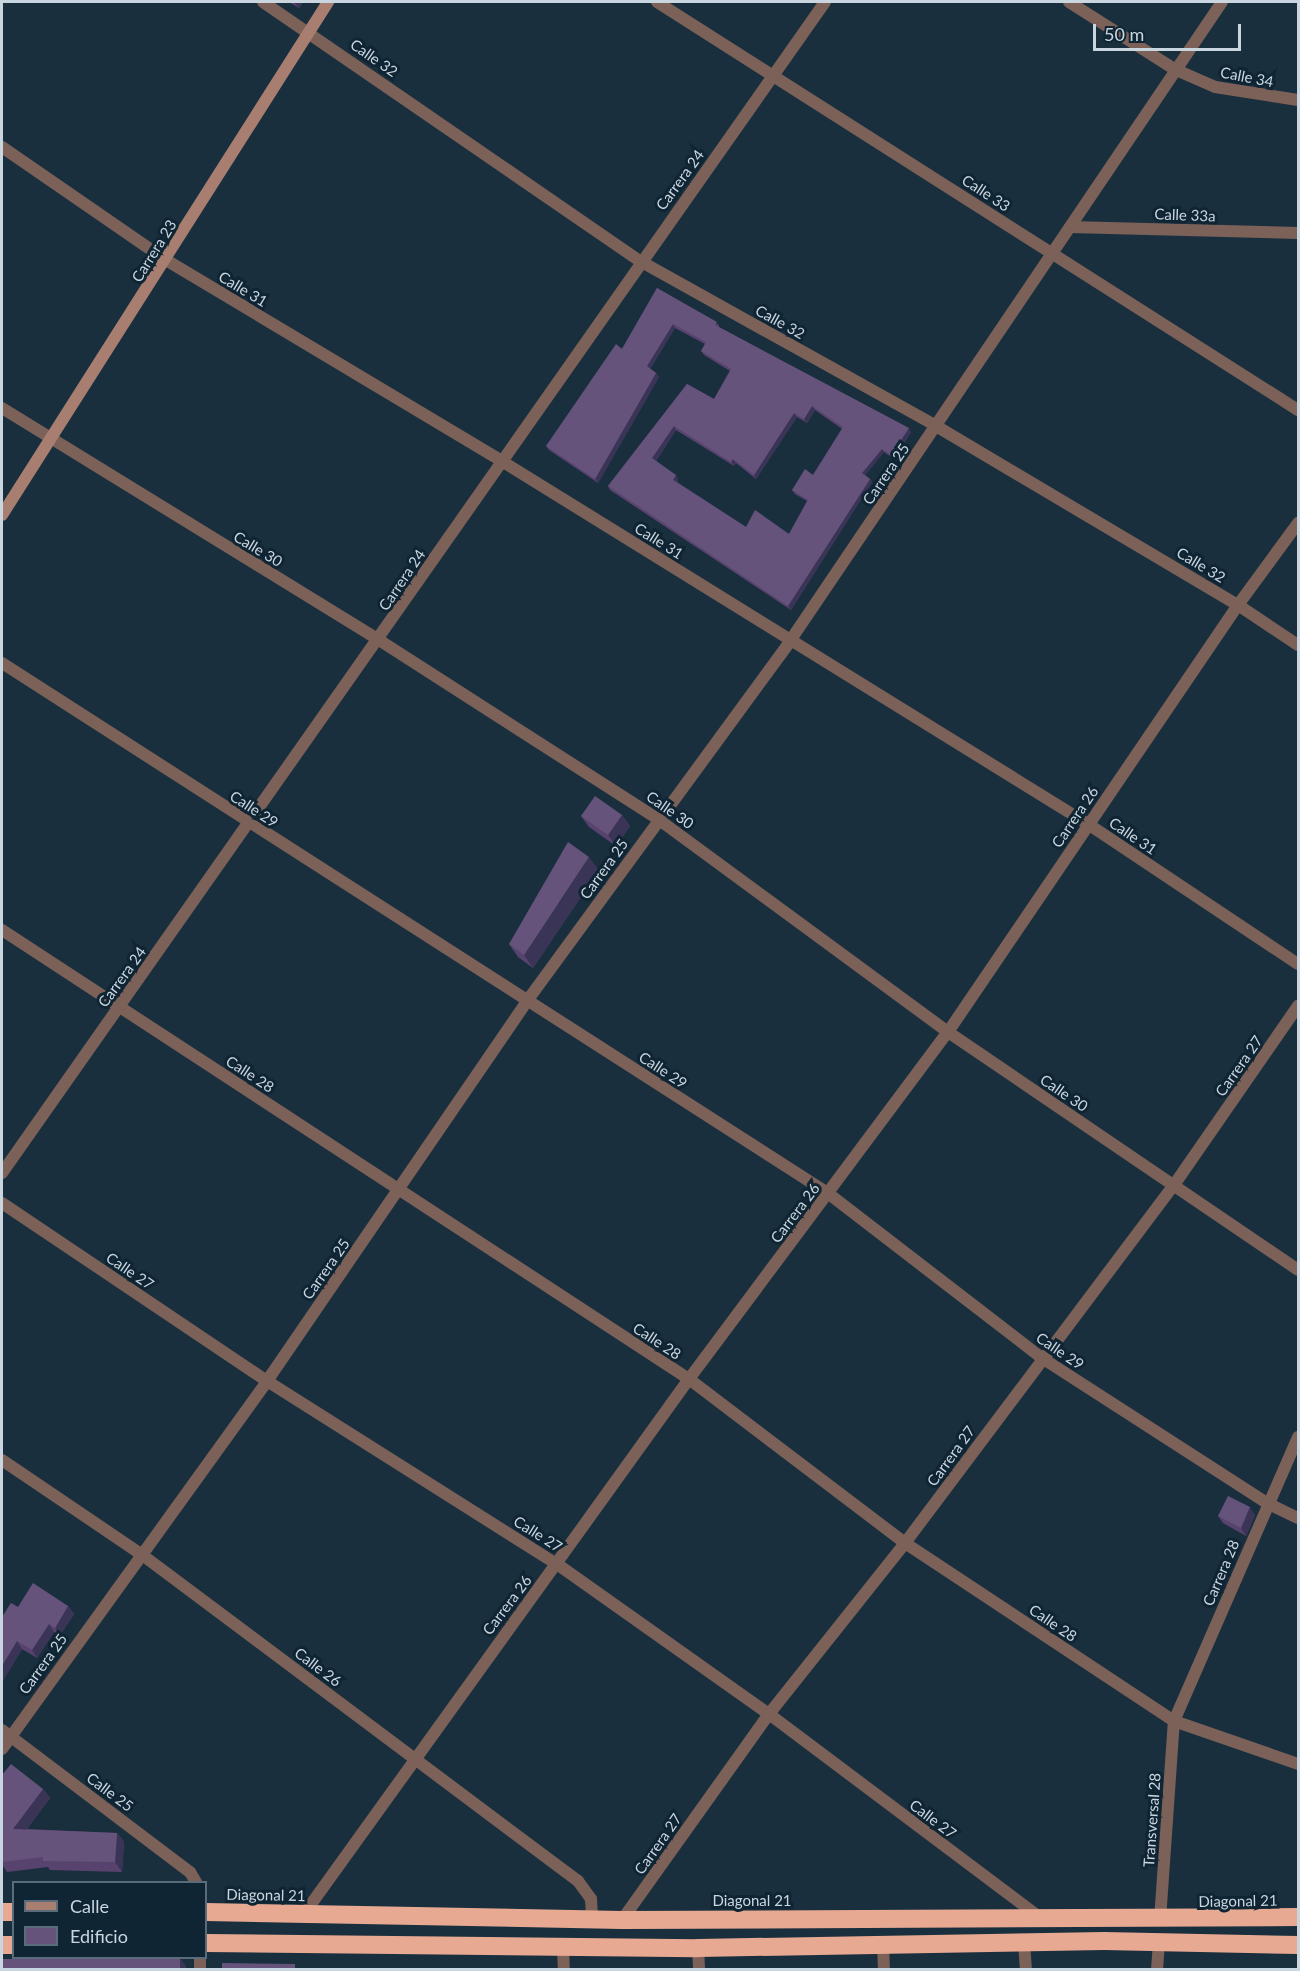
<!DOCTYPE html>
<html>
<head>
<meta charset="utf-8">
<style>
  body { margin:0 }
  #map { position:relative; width:1300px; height:1971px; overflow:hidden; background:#1a2f3e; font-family:Lato,sans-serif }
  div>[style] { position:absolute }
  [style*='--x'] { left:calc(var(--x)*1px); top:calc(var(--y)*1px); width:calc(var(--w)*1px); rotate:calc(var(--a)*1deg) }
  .street>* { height:12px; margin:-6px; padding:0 6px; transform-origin:6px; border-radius:6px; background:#7b6158 }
  .secondary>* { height:12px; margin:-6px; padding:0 6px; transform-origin:6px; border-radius:6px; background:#a77e6f }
  .highway>* { height:18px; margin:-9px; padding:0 9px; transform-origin:9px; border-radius:9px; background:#e8a992 }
  .wall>* { inset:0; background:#58436f }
  .shaded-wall>* { inset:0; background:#3a3457 }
  .building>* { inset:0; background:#65537c }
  span { translate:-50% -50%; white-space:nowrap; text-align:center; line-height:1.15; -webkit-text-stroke:6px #102534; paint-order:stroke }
  .street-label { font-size:15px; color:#c9d6e0 }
  .frame { position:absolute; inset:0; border:3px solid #c9d6e0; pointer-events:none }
  .legend { position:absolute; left:12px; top:1881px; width:195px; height:78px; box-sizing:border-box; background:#102534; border:2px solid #5a6c79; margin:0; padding:8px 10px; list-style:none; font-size:18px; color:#c9d6e0 }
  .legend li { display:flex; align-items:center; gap:12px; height:30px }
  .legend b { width:30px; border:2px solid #5a6c79 }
  .scale { position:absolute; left:1093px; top:24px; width:148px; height:27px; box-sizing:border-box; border:3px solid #c9d6e0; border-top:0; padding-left:8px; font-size:18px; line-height:21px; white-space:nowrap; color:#c9d6e0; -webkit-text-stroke:4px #102534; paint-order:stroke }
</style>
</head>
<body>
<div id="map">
  <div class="street">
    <div style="--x:263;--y:2;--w:457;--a:34.5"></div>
    <div style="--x:640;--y:261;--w:339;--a:29.1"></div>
    <div style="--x:936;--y:426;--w:351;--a:30.7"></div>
    <div style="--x:1238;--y:605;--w:72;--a:33.7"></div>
    <div style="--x:657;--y:2;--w:760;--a:32.48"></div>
    <div style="--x:1069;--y:2;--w:125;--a:32.5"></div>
    <div style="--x:1174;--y:69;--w:45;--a:23.7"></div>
    <div style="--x:1215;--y:87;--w:84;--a:8.9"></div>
    <div style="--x:2;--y:147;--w:199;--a:34.6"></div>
    <div style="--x:166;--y:260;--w:389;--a:30.9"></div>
    <div style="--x:500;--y:460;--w:692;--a:31.76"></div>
    <div style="--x:1088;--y:824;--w:252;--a:33.7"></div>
    <div style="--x:1070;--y:227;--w:228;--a:1.5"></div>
    <div style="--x:2;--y:408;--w:443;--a:31.6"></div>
    <div style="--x:379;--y:640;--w:331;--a:32.7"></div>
    <div style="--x:658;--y:819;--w:360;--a:36.3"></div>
    <div style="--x:948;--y:1032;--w:423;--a:34.2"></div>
    <div style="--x:2;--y:663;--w:983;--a:32.7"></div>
    <div style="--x:829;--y:1194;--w:269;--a:37.6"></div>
    <div style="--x:1042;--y:1358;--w:268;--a:32.8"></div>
    <div style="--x:1267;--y:1503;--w:34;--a:26"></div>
    <div style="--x:2;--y:930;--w:821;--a:33.17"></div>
    <div style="--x:689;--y:1379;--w:271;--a:37.2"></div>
    <div style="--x:905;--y:1543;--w:323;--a:33.5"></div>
    <div style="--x:1174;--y:1721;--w:131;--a:19.1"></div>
    <div style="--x:2;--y:1173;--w:1431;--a:-54.9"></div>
    <div style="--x:2;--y:1203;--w:319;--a:33.9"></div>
    <div style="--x:267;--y:1381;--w:343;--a:32.3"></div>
    <div style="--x:557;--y:1564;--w:260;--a:35.3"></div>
    <div style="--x:769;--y:1714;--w:338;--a:36.9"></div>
    <div style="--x:2;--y:1460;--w:168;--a:34.1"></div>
    <div style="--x:141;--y:1554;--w:546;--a:36.81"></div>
    <div style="--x:578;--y:1881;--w:22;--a:54"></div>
    <div style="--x:591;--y:1899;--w:19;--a:87"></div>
    <div style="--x:2;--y:1730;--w:236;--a:37.1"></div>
    <div style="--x:190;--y:1872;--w:12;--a:59"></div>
    <div style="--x:2;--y:1749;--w:453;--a:-54.2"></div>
    <div style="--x:267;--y:1381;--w:460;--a:-55.6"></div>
    <div style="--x:527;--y:1001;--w:446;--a:-53.8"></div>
    <div style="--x:790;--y:641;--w:771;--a:-55.94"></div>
    <div style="--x:304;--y:1914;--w:659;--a:-54.26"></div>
    <div style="--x:689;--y:1379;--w:433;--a:-53.3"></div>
    <div style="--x:948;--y:1032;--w:516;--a:-55.82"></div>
    <div style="--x:1238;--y:605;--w:102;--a:-53.8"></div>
    <div style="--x:622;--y:1920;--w:253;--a:-54.5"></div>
    <div style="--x:769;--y:1714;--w:218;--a:-51.5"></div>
    <div style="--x:905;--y:1543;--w:448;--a:-53.1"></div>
    <div style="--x:1174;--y:1185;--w:218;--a:-55.3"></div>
    <div style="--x:1160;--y:1920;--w:199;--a:-86"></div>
    <div style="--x:1174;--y:1721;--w:310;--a:-66.4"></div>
    <div style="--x:1024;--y:1942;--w:28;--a:86"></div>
    <div style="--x:883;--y:1943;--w:27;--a:88"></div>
    <div style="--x:563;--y:1946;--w:24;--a:88"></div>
    <div style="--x:698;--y:1948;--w:22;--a:87"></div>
    <div style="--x:200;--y:1958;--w:12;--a:90"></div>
    <div style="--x:1157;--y:1970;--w:26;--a:-86"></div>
  </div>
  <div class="secondary">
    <div style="--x:2;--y:515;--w:608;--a:-57.56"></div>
  </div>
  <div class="highway">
    <div style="--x:2;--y:1912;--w:12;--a:0"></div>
    <div style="--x:206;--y:1912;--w:416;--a:1.1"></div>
    <div style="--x:622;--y:1920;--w:676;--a:-0.25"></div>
    <div style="--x:206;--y:1943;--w:492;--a:0.6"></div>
    <div style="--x:698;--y:1948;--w:406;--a:-1"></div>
    <div style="--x:1104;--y:1941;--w:194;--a:1.2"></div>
    <div style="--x:2;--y:1945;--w:12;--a:0"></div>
  </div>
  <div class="wall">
    <div style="clip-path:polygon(289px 2px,303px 2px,299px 8px)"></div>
    <div style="clip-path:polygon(evenodd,657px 288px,719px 325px,719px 327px,911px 432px,894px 459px,884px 452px,865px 475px,870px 479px,872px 482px,791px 610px,610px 490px,608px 486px,687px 384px,714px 399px,730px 371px,704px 355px,701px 351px,705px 344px,675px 328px,650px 369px,656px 373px,659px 377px,598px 483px,549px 450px,546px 446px,622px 349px,657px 288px,815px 410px,842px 429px,813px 475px,792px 490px,795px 494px,807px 501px,789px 534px,746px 527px,677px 482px,678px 479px,656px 461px,676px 430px,734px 466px,736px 463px,756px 479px,797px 417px,807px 423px,815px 410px)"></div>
    <div style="clip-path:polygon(622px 815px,630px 826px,616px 846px,589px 827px,581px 816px)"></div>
    <div style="clip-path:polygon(599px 870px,533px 968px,518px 957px,509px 944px)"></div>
    <div style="clip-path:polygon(1255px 1515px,1246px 1536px,1223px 1523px,1218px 1516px)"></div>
    <div style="clip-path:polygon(68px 1606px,74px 1614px,60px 1635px,54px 1632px,37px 1658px,22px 1649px,2px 1682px,18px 1607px)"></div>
    <div style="clip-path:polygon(2px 1775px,43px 1789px,50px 1798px,27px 1829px,117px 1833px,124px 1842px,122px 1872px,50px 1870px,48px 1867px,7px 1872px,3px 1866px,2px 1866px)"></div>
  </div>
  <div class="shaded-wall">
    <div style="clip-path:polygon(294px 2px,303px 2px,299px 8px)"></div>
    <div style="clip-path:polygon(673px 324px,675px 328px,649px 370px,647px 366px)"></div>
    <div style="clip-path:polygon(656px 373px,659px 377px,598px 483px,595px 479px)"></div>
    <div style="clip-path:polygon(812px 406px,815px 410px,807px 423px,804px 419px)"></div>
    <div style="clip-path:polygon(794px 413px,797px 417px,756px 479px,754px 475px)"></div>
    <div style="clip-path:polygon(674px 426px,676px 430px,655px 462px,652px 458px)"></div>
    <div style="clip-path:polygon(909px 428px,911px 432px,894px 459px,891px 455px)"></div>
    <div style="clip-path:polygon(882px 449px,884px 452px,864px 477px,862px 473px)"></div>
    <div style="clip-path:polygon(733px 459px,736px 463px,734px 466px,731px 462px)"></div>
    <div style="clip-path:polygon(676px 475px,678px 479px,676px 483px,673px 480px)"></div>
    <div style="clip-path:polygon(870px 479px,872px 482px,791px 610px,788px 606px)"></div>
    <div style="clip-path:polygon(622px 815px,630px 826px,616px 846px,608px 835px)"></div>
    <div style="clip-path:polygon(589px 857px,599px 870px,533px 968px,524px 955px)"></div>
    <div style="clip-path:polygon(1250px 1507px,1255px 1515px,1246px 1536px,1241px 1528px)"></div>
    <div style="clip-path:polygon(68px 1606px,74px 1614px,60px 1635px,55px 1628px)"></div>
    <div style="clip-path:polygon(49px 1624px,54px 1632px,37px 1658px,32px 1650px)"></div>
    <div style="clip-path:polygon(17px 1641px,22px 1649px,2px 1682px,2px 1666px)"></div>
    <div style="clip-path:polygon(43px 1789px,50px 1798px,20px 1838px,13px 1829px)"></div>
    <div style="clip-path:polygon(117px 1833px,124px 1842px,122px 1872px,115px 1862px)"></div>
    <div style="clip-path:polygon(180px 1958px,186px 1966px,186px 1970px,180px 1970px)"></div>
  </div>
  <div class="building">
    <div style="clip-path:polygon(evenodd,657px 288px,717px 322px,715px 325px,909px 428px,891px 455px,882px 449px,862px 473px,870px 479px,788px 606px,608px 486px,687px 384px,714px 399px,731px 369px,701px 351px,706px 342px,673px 324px,647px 366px,656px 373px,595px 479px,546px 446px,616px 344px,622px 349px,657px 288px,812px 406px,843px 427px,813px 475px,805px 469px,792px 490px,808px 500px,789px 534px,755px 510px,746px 527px,673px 480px,676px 475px,652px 458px,674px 426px,731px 462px,733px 459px,754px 475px,794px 413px,804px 419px,812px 406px)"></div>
    <div style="clip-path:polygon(595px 796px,622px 815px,608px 835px,581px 816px)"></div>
    <div style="clip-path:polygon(568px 842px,589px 857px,524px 955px,509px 944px)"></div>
    <div style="clip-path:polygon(1228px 1496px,1250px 1507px,1241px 1528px,1218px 1516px)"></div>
    <div style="clip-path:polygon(33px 1583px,68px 1606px,55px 1628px,49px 1624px,32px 1650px,17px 1641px,2px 1666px,2px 1617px,11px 1603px,18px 1607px)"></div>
    <div style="clip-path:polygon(11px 1764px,43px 1789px,13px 1829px,117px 1833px,115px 1862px,43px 1861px,43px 1857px,2px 1862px,2px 1775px)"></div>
    <div style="clip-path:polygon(180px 1958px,180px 1970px,2px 1970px,2px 1959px)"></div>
    <div style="clip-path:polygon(222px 1963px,295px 1964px,295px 1970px,222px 1970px)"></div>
  </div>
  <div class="street-label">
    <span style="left:374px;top:58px;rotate:35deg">Calle 32</span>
    <span style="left:1247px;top:77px;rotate:11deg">Calle 34</span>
    <span style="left:680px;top:180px;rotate:-54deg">Carrera 24</span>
    <span style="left:986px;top:193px;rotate:33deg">Calle 33</span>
    <span style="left:1185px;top:215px;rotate:2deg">Calle 33a</span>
    <span style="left:154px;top:251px;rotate:-58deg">Carrera 23</span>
    <span style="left:243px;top:289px;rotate:31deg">Calle 31</span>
    <span style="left:780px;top:322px;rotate:29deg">Calle 32</span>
    <span style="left:886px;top:474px;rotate:-56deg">Carrera 25</span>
    <span style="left:659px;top:541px;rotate:32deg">Calle 31</span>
    <span style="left:258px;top:549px;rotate:31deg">Calle 30</span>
    <span style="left:1201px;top:565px;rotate:31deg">Calle 32</span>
    <span style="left:402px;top:580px;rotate:-56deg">Carrera 24</span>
    <span style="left:254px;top:809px;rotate:33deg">Calle 29</span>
    <span style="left:670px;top:810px;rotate:35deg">Calle 30</span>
    <span style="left:1075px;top:817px;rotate:-56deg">Carrera 26</span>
    <span style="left:1133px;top:836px;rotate:34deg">Calle 31</span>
    <span style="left:604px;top:869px;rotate:-54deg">Carrera 25</span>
    <span style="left:122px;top:977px;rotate:-54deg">Carrera 24</span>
    <span style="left:1239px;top:1066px;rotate:-55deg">Carrera 27</span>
    <span style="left:663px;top:1070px;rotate:33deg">Calle 29</span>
    <span style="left:250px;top:1074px;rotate:33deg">Calle 28</span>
    <span style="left:1064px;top:1093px;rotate:34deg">Calle 30</span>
    <span style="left:795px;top:1213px;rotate:-53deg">Carrera 26</span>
    <span style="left:326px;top:1269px;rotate:-55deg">Carrera 25</span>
    <span style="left:130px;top:1271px;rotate:34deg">Calle 27</span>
    <span style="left:657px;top:1341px;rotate:33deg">Calle 28</span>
    <span style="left:1060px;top:1351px;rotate:34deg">Calle 29</span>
    <span style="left:951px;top:1456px;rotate:-54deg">Carrera 27</span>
    <span style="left:538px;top:1534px;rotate:32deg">Calle 27</span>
    <span style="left:1221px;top:1573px;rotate:-67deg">Carrera 28</span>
    <span style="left:507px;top:1605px;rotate:-53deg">Carrera 26</span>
    <span style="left:1053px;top:1623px;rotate:34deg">Calle 28</span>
    <span style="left:43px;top:1664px;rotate:-54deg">Carrera 25</span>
    <span style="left:318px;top:1667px;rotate:37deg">Calle 26</span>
    <span style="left:110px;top:1792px;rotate:37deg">Calle 25</span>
    <span style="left:933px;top:1819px;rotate:37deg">Calle 27</span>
    <span style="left:1152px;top:1820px;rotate:-86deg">Transversal 28</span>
    <span style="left:658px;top:1844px;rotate:-55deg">Carrera 27</span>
    <span style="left:266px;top:1895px;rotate:1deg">Diagonal 21</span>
    <span style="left:752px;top:1901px">Diagonal 21</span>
    <span style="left:1238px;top:1901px;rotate:-1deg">Diagonal 21</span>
  </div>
  <div class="frame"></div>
  <ul class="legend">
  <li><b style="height:8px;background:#a77e6f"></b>Calle</li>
  <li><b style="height:16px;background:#65537c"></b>Edificio</li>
  </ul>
  <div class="scale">50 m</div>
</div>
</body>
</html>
